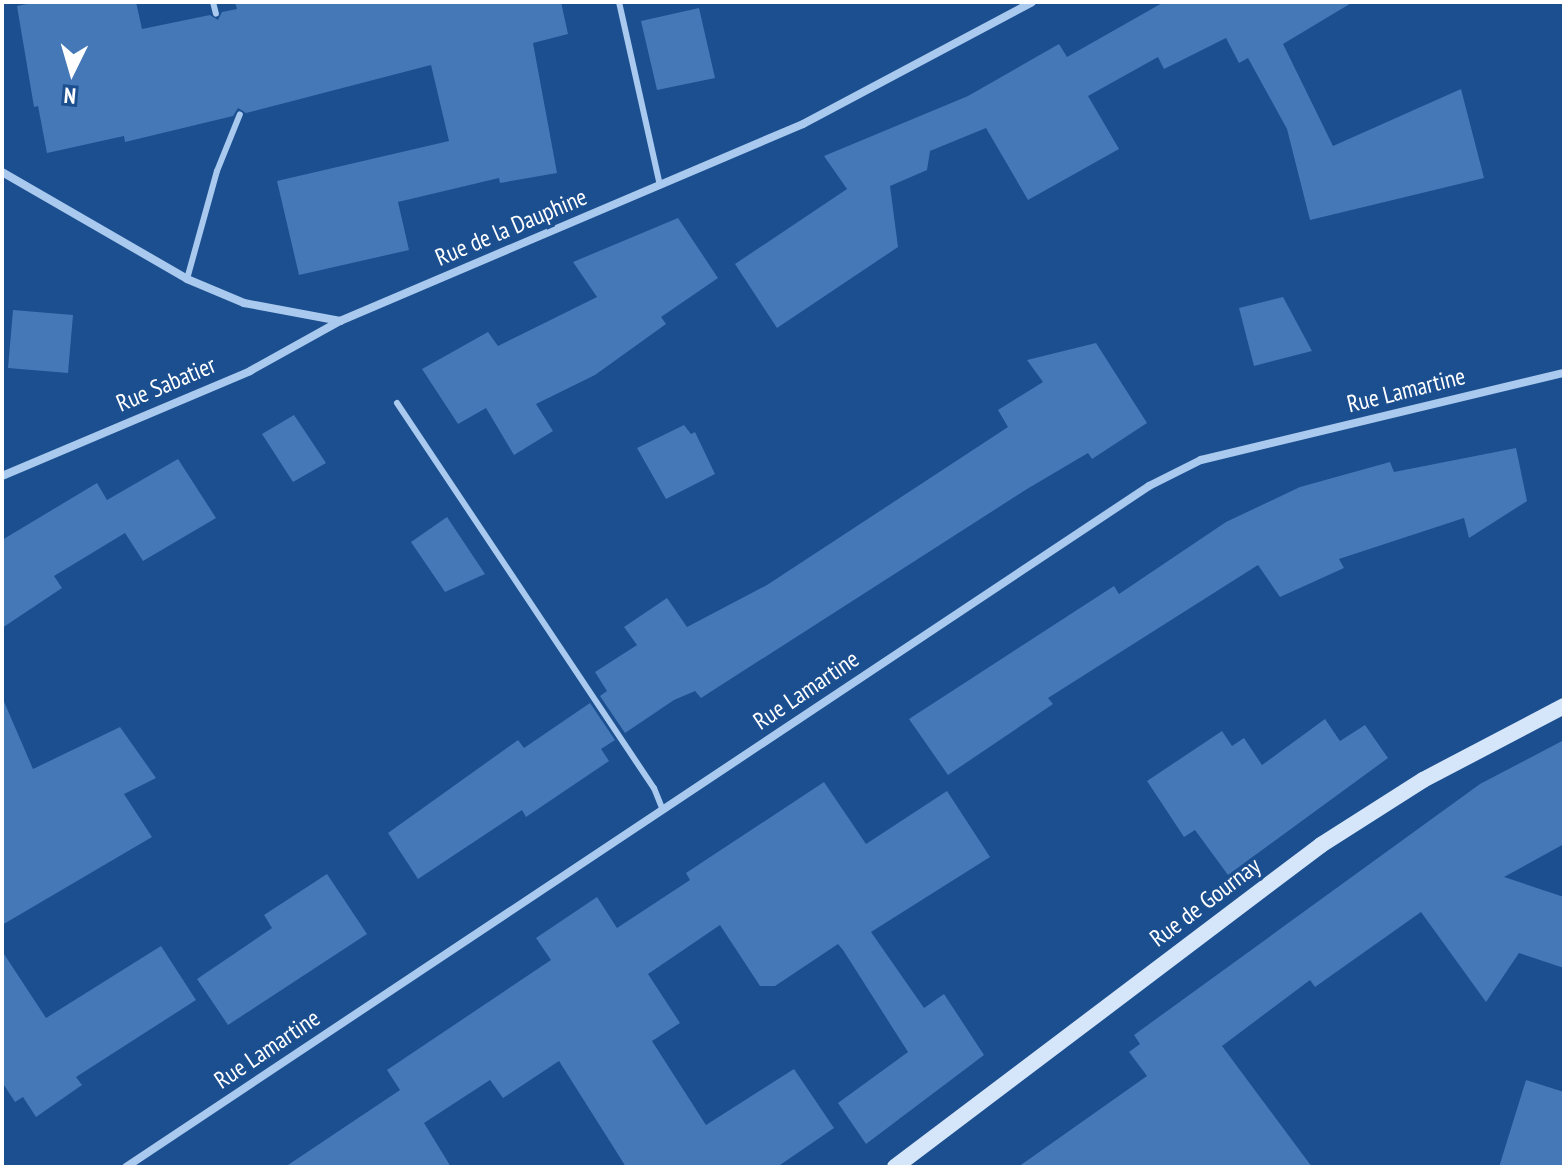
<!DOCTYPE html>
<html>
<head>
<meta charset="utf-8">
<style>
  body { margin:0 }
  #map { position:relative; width:1566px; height:1169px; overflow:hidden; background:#1b4f8f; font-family:"PT Sans Narrow",sans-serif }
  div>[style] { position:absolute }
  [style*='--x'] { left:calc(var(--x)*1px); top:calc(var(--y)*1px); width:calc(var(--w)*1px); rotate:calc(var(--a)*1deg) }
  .building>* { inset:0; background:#4478b7 }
  .lane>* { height:6px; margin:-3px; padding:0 3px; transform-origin:3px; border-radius:3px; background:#a9c9ee }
  .street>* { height:8px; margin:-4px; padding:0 4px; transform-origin:4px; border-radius:4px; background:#a9c9ee }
  .secondary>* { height:16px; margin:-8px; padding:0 8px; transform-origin:8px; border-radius:8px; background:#d6e6fa }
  span { translate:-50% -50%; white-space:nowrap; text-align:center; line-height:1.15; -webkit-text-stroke:7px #1b4f8f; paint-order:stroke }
  .street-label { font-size:24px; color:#fff }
  .frame { position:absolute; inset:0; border:4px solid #fff; pointer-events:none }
  .north { position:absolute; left:32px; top:32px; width:80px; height:80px; -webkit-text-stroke:6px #1b4f8f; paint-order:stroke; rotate:185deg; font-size:22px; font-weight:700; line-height:32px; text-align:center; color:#fff }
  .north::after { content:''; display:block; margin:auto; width:28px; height:36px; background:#fff; clip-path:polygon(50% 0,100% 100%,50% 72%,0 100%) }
</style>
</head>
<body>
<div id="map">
  <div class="building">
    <div style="clip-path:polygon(37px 2px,136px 2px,142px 29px,210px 15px,218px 20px,222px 12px,237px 9px,235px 2px,561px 2px,568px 34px,533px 43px,557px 173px,500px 183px,499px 178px,398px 202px,409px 250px,299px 275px,277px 181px,449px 141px,431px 65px,246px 113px,238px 108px,233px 116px,125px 142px,124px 136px,47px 153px,38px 106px,34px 107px,17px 6px)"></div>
    <div style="clip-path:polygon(1164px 2px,1353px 2px,1283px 44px,1333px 146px,1461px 89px,1484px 178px,1310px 220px,1287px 129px,1248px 58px,1239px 63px,1226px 38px,1164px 69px,1158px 57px,1088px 96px,1119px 149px,1028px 200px,986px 128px,930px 151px,927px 170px,890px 186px,898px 247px,777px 328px,735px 264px,847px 189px,824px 156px,968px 96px,1059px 44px,1067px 57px)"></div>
    <div style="clip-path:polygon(699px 8px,715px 78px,657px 90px,641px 21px)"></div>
    <div style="clip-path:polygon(678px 218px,718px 278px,661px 317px,666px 324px,595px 375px,536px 404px,553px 431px,514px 455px,486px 408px,458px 424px,422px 369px,488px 332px,498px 346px,597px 297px,573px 262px)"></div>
    <div style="clip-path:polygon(1283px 297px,1312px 351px,1254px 366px,1239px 308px)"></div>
    <div style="clip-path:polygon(13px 310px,73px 315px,68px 373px,8px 368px)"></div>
    <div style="clip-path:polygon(1096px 343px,1147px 423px,1092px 459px,1088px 453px,1027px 489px,701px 698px,695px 691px,674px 700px,625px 733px,600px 696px,607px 691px,595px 672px,637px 645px,624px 627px,667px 598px,687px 627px,767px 585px,1008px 427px,998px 410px,1043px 382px,1027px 360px)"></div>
    <div style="clip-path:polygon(294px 415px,326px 463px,293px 482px,262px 434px)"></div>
    <div style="clip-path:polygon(684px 425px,691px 434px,695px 432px,715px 474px,666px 499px,637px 448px)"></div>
    <div style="clip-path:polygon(1516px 448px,1527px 501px,1469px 538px,1464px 518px,1339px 559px,1344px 568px,1280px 597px,1258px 565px,1048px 698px,1053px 704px,948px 775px,909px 719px,1114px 586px,1119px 594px,1226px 522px,1300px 487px,1390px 462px,1394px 472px)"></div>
    <div style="clip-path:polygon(178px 459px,216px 518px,143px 561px,125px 533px,54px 576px,62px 588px,2px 628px,2px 540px,97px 483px,107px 500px)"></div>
    <div style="clip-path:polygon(447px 517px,485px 574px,445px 592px,411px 542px)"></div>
    <div style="clip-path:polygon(2px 697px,33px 769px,120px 727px,156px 778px,124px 794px,152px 837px,2px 925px)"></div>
    <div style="clip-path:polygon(590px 703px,615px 740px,601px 749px,609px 761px,526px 817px,522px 810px,418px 879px,388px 833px,518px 740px,524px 748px)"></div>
    <div style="clip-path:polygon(1325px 719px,1340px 741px,1365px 725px,1388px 758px,1228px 875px,1195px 830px,1184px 837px,1147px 781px,1222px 731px,1232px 746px,1244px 738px,1262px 765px)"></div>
    <div style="clip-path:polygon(1564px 740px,1564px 844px,1504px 877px,1564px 897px,1564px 968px,1519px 953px,1486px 1002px,1421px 912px,1315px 987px,1310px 980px,1222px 1046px,1312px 1167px,1018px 1167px,1147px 1076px,1129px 1052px,1140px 1044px,1134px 1035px,1480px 784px)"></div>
    <div style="clip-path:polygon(824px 782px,866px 844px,947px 791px,990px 857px,871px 932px,924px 1008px,944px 994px,984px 1055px,866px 1144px,838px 1103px,908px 1052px,843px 950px,838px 944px,775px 986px,760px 986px,720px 925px,648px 974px,680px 1023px,652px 1041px,706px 1125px,794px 1069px,834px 1128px,777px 1167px,626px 1167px,559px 1061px,503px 1098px,490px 1080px,424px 1123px,451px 1167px,285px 1167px,400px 1090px,387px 1070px,551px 960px,536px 938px,597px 897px,617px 928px,690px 880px,686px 873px)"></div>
    <div style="clip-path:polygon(327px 874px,367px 934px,228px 1025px,197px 979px,272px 928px,264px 915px)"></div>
    <div style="clip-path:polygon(161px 946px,196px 1000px,76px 1077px,82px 1085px,36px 1117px,23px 1097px,15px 1102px,2px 1082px,2px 951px,46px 1018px)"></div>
    <div style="clip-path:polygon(1526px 1080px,1564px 1092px,1564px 1167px,1499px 1167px)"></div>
  </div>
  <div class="lane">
    <div style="--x:213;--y:2;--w:12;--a:76"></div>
    <div style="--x:619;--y:2;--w:188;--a:77.4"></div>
    <div style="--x:187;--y:279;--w:112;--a:-74.5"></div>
    <div style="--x:217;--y:171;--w:61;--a:-68"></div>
    <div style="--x:397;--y:403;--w:463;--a:56.3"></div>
    <div style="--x:654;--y:788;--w:24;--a:68"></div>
  </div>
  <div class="street">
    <div style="--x:2;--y:172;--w:214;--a:30"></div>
    <div style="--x:187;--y:279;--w:62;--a:22.8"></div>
    <div style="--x:244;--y:303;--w:98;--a:10.6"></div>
    <div style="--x:2;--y:476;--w:269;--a:-22.9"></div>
    <div style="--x:250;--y:371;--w:103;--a:-29.1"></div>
    <div style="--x:340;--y:321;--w:503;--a:-23.05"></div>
    <div style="--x:803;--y:124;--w:259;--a:-28"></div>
    <div style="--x:126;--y:1167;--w:1229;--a:-33.65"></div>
    <div style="--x:1149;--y:486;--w:58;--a:-26.6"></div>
    <div style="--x:1201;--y:460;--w:373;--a:-13.5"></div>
  </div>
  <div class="secondary">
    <div style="--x:895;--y:1167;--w:534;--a:-37.08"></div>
    <div style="--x:1321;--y:845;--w:121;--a:-32.5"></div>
    <div style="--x:1423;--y:780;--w:159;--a:-27.7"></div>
  </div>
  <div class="street-label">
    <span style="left:511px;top:227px;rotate:-23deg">Rue de la Dauphine</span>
    <span style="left:166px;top:384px;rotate:-23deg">Rue Sabatier</span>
    <span style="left:1406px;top:390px;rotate:-14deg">Rue Lamartine</span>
    <span style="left:806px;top:690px;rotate:-34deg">Rue Lamartine</span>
    <span style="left:1205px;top:902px;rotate:-37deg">Rue de Gournay</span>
    <span style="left:267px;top:1049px;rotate:-34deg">Rue Lamartine</span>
  </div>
  <div class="frame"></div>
  <div class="north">N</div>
</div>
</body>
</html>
